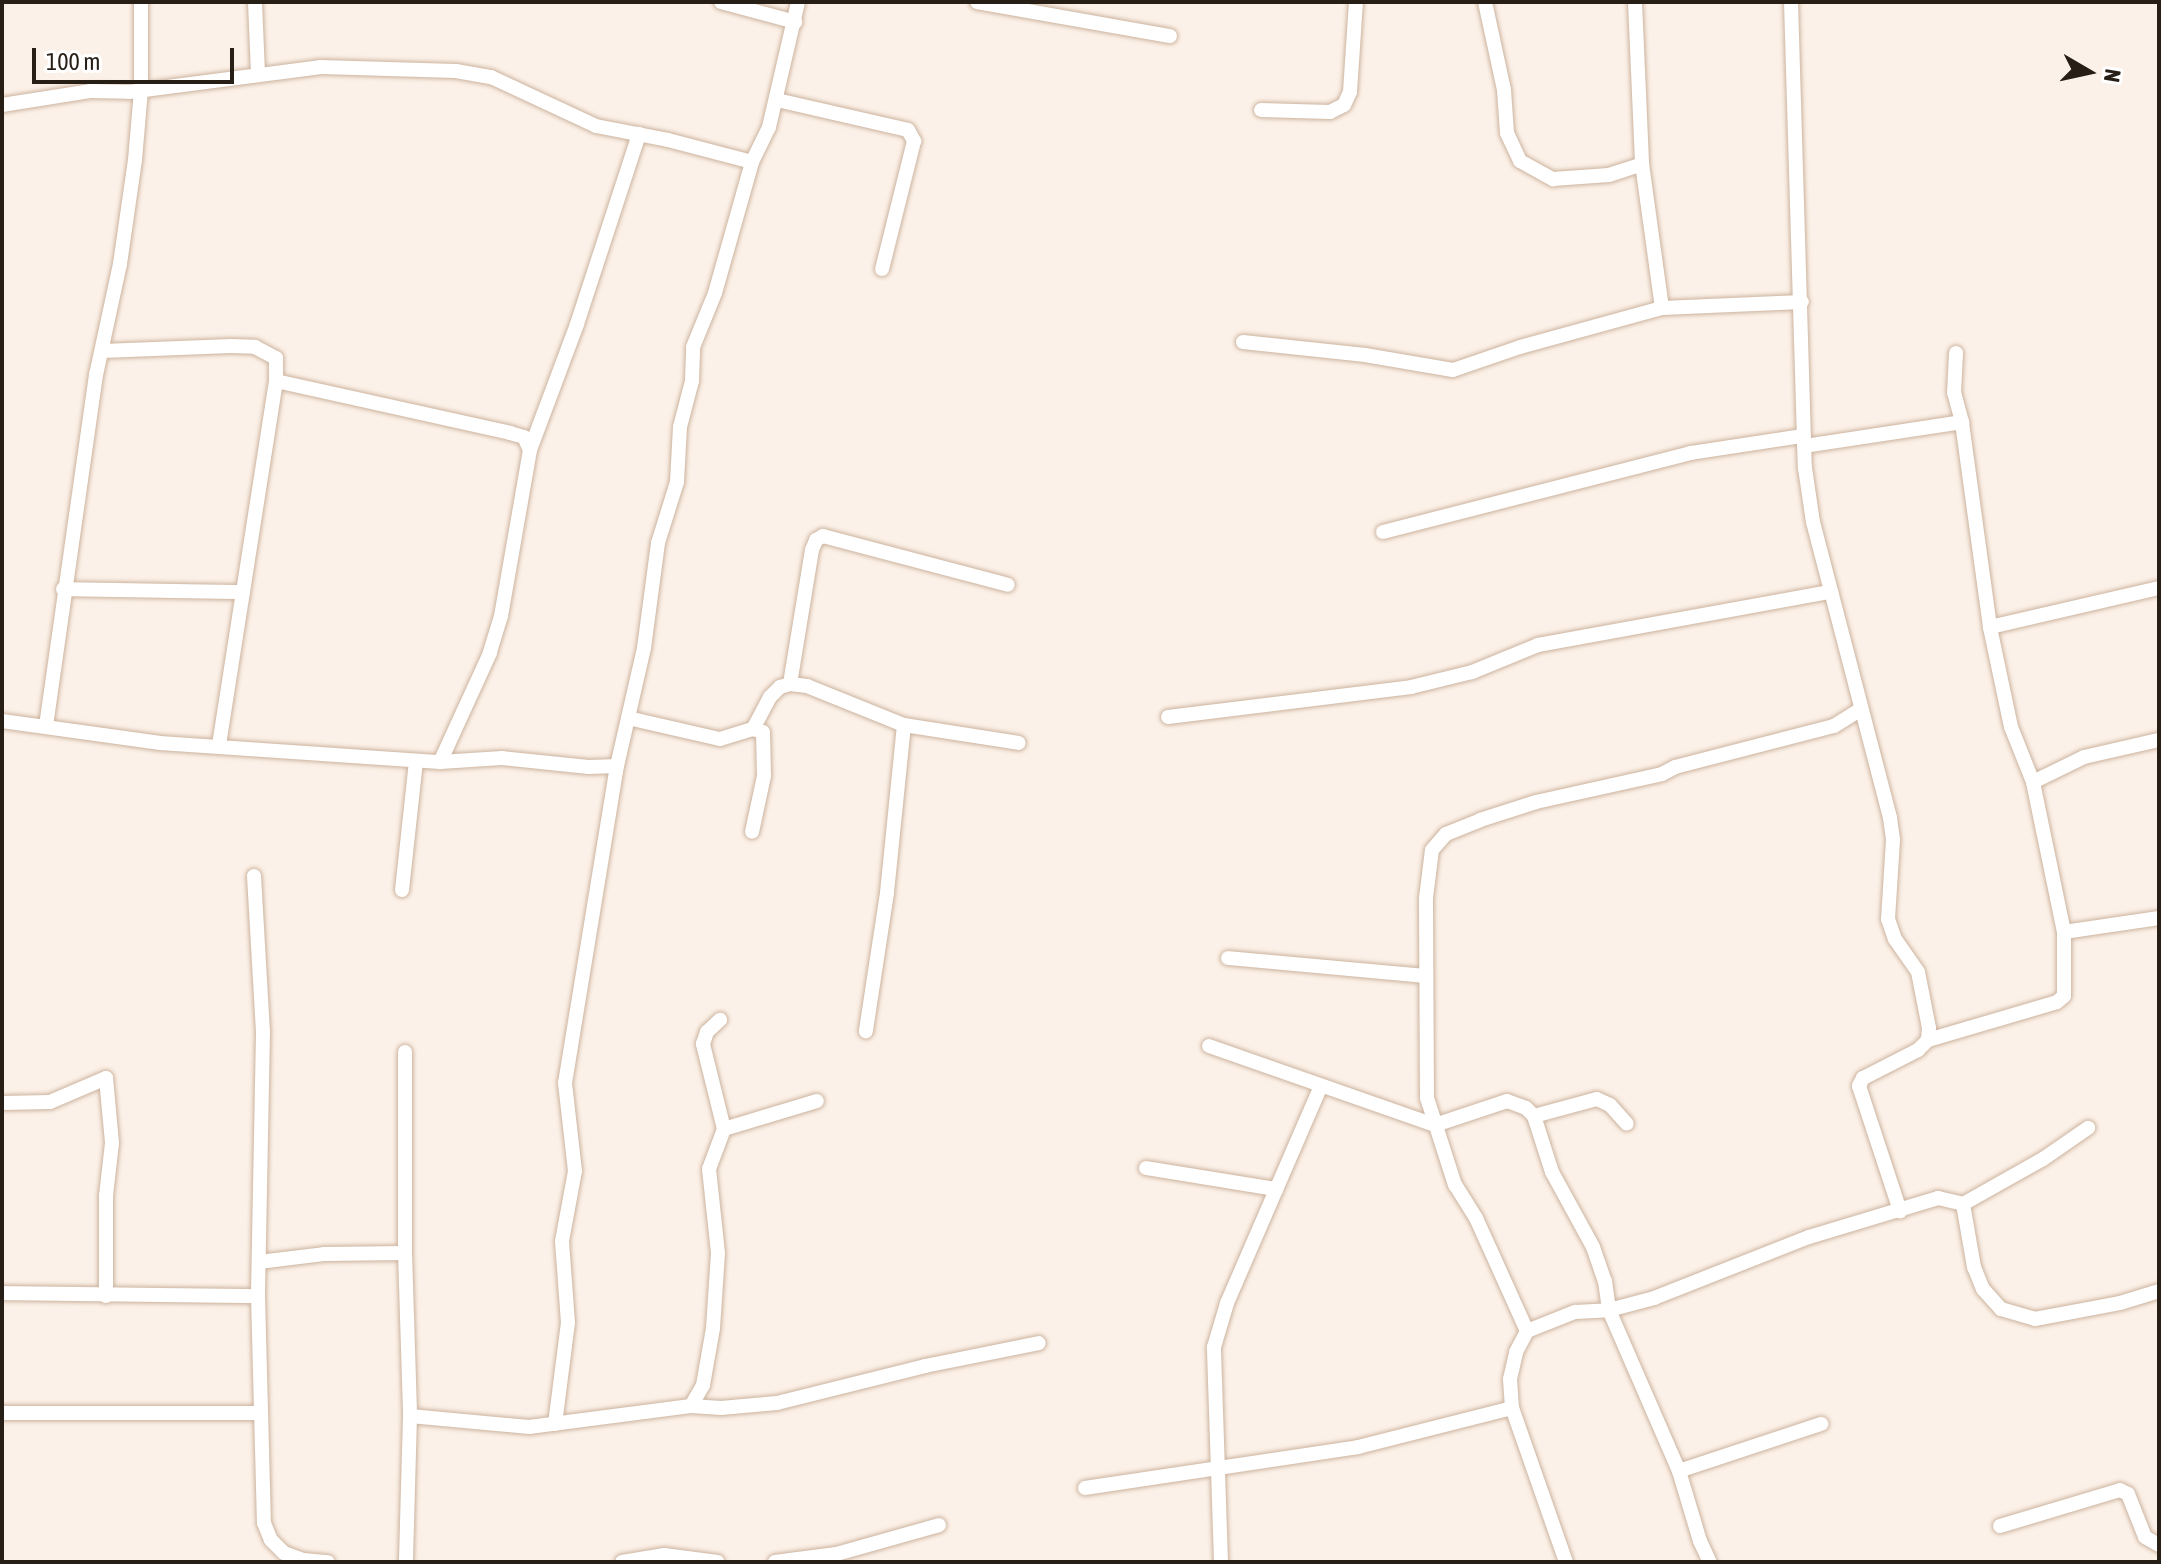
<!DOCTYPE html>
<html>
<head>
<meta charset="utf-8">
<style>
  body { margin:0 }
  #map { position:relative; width:2161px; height:1564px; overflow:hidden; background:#fcf1e8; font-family:"Asap Condensed",sans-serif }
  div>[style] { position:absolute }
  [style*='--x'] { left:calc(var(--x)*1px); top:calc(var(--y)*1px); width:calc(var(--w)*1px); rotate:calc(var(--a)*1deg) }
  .roads { filter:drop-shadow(0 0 2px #ccb39e) drop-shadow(0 0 2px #ccb39e) }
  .street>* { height:14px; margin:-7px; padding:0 7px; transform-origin:7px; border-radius:7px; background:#fff }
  span { translate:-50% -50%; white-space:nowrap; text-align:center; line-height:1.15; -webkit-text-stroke:6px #fff; paint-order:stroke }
  .frame { position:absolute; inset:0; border:4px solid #271e16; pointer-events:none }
  .north { position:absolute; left:2049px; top:32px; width:80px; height:80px; -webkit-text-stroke:6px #fff; paint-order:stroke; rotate:99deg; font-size:22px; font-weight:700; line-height:32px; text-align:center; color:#271e16 }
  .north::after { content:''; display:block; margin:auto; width:28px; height:36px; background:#271e16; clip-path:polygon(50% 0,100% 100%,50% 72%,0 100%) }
  .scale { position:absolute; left:32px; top:48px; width:202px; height:36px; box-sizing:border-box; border:4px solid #271e16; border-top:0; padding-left:10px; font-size:24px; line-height:28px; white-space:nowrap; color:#271e16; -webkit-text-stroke:6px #fff; paint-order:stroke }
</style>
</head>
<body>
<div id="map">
  <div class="roads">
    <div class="street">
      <div style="--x:255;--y:2;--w:73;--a:87.6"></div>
      <div style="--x:721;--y:2;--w:77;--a:15.1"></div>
      <div style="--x:977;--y:2;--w:196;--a:10"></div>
      <div style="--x:1485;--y:2;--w:90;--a:77.8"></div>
      <div style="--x:1504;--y:90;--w:43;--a:86"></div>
      <div style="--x:1507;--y:133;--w:31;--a:65"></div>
      <div style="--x:1520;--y:161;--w:38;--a:29"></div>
      <div style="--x:1553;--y:179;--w:56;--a:-4.1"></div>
      <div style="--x:1609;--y:175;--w:35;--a:-18"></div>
      <div style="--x:1635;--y:2;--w:162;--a:87.5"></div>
      <div style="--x:1642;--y:164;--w:145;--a:82.1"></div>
      <div style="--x:1791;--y:2;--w:466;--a:88.3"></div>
      <div style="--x:1805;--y:468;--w:55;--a:81.6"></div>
      <div style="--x:1813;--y:522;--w:306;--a:75.4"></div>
      <div style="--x:1890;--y:818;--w:22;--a:82"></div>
      <div style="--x:1893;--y:840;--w:79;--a:93.6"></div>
      <div style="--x:1888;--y:919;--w:21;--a:71"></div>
      <div style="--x:1895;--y:939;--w:40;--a:55.1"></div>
      <div style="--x:1918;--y:972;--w:57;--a:78.9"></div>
      <div style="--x:1929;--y:1028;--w:12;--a:95"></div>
      <div style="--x:1928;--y:1040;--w:14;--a:135"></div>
      <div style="--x:1918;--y:1050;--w:62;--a:153"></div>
      <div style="--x:1863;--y:1078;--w:9;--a:117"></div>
      <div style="--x:1859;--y:1086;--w:132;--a:71.8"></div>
      <div style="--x:777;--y:100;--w:134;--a:12.9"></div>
      <div style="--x:908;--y:130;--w:13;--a:61"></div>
      <div style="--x:914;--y:141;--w:132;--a:104"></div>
      <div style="--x:2;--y:105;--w:89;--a:-9"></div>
      <div style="--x:90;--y:91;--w:39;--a:1"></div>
      <div style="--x:129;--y:92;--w:194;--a:-7.4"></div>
      <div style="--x:321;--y:67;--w:135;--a:1.7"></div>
      <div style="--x:456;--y:71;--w:36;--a:10"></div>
      <div style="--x:491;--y:77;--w:116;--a:25"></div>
      <div style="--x:596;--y:126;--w:73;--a:11"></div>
      <div style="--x:668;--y:140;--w:87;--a:14.7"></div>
      <div style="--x:1261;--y:110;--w:69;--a:1.7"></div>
      <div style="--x:1330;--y:112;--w:16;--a:-27"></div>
      <div style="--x:1344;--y:105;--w:14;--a:-65"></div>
      <div style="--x:1350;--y:92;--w:90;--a:-86.2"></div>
      <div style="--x:1243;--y:342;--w:123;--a:6.1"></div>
      <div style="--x:1365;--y:355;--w:89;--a:9.7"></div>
      <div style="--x:1453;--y:370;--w:71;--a:-18.9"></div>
      <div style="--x:1520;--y:347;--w:147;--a:-15.4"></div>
      <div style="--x:1662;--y:308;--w:140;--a:-2.5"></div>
      <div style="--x:102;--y:351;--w:129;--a:-2.2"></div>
      <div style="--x:231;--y:346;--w:24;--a:2"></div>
      <div style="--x:255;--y:347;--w:24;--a:28"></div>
      <div style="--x:276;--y:358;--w:23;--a:90"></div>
      <div style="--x:276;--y:381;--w:369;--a:98.9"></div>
      <div style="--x:276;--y:381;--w:240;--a:12.5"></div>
      <div style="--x:510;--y:433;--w:15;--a:16"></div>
      <div style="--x:524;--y:437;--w:14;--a:65"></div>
      <div style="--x:530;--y:450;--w:169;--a:99.9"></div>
      <div style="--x:501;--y:616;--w:39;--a:107"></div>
      <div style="--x:490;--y:653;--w:120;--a:114.6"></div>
      <div style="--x:1804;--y:446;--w:160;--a:-8.6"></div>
      <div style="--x:530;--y:450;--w:134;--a:-69.5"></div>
      <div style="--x:577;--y:324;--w:200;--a:-71.9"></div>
      <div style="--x:1383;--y:532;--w:317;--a:-14.4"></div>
      <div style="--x:1690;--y:453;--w:114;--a:-8.6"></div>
      <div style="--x:63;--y:589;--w:180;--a:1"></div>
      <div style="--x:1990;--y:627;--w:173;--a:-13"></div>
      <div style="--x:790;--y:684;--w:136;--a:-80.7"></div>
      <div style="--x:812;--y:550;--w:11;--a:-68"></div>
      <div style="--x:816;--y:540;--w:8;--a:-30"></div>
      <div style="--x:823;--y:536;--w:191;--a:14.8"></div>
      <div style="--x:1168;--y:717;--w:245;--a:-7"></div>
      <div style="--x:1411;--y:687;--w:63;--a:-13.8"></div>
      <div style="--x:1472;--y:672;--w:71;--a:-22.2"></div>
      <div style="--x:1538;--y:645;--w:298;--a:-10.3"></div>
      <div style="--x:628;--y:718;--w:94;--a:12.9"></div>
      <div style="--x:720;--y:739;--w:34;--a:-17"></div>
      <div style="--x:753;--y:729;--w:10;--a:17"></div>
      <div style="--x:763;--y:732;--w:44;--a:88.7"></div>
      <div style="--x:764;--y:776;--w:57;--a:102.1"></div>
      <div style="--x:2;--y:721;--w:160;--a:7.9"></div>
      <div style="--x:160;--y:743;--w:281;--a:3.9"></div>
      <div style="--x:440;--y:762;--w:62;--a:-3.7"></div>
      <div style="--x:502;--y:758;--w:87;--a:5.9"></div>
      <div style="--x:589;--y:767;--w:28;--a:-2"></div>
      <div style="--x:904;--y:725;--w:116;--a:8.9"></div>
      <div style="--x:46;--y:726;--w:355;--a:-81.9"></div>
      <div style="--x:96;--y:375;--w:114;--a:-77.8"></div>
      <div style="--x:120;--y:264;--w:105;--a:-81.8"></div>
      <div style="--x:135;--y:160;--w:70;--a:-85.1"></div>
      <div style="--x:141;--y:90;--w:88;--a:-90"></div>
      <div style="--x:753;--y:729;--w:36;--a:-62"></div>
      <div style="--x:770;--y:697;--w:14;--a:-45"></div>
      <div style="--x:780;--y:687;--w:10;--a:-17"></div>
      <div style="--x:790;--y:684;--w:17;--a:7"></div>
      <div style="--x:807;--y:686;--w:105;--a:21.9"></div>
      <div style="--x:904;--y:725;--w:169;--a:95.8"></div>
      <div style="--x:887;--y:893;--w:140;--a:98.7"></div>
      <div style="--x:2033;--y:782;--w:57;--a:-26.1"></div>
      <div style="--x:2084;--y:757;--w:77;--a:-12.8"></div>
      <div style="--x:254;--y:876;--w:156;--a:86.7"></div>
      <div style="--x:263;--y:1032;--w:264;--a:91.1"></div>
      <div style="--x:258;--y:1296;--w:227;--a:88.5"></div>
      <div style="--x:264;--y:1523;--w:18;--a:68"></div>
      <div style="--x:271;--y:1540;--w:18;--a:45"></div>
      <div style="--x:284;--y:1553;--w:20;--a:20"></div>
      <div style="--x:303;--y:1560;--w:25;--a:5"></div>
      <div style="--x:402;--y:890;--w:130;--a:-83.8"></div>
      <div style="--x:2064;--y:932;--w:96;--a:-8.4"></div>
      <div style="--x:1228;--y:958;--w:197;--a:5.2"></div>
      <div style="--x:1928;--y:1040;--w:134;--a:-16.4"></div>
      <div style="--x:2057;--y:1002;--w:9;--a:-41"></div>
      <div style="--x:2064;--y:996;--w:64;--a:-90"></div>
      <div style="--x:2064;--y:932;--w:153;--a:-101.7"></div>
      <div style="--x:2033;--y:782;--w:59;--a:-111.8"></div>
      <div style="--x:2011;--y:727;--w:102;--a:-101.9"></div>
      <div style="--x:1990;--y:627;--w:207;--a:-97.8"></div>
      <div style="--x:1962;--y:422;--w:30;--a:-105"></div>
      <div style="--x:1954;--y:393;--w:40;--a:-87.1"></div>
      <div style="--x:1209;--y:1046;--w:239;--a:19.3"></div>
      <div style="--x:1435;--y:1125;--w:76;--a:-18.4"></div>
      <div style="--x:1507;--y:1101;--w:20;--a:20"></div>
      <div style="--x:1526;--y:1108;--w:11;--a:45"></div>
      <div style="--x:1534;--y:1116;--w:59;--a:72.2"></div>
      <div style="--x:1552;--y:1172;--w:85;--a:61.3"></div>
      <div style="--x:1593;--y:1247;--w:36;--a:71"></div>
      <div style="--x:1605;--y:1281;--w:29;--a:82"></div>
      <div style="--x:1609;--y:1310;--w:176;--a:66.5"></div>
      <div style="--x:1679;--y:1471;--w:73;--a:73.3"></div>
      <div style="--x:1700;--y:1541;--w:23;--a:65"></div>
      <div style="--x:405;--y:1052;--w:201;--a:90"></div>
      <div style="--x:405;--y:1253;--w:163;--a:88.2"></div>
      <div style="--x:410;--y:1416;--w:146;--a:91.6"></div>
      <div style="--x:2;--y:1103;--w:48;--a:-1.2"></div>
      <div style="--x:50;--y:1102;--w:61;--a:-23.2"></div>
      <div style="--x:106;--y:1078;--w:65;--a:84.7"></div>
      <div style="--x:112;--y:1143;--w:53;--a:96.5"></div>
      <div style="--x:106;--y:1196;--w:100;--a:90"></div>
      <div style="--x:1534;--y:1116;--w:65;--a:-15.1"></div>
      <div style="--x:1597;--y:1099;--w:14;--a:25"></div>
      <div style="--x:1610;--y:1105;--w:25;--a:48"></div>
      <div style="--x:724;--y:1129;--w:97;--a:-16.8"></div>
      <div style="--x:1146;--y:1168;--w:132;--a:9.2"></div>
      <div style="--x:1963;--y:1204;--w:92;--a:-29.4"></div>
      <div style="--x:2043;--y:1159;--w:55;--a:-34.6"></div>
      <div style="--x:259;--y:1262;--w:65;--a:-7"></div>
      <div style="--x:324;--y:1254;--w:81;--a:-0.7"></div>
      <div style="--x:2;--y:1293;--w:256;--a:0.7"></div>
      <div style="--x:1527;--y:1331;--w:124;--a:-114.3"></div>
      <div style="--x:1476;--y:1218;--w:39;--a:-122"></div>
      <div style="--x:1455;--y:1185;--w:91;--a:-107.8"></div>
      <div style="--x:1427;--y:1098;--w:200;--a:-90.3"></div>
      <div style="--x:1426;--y:898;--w:48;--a:-82.9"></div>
      <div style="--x:1432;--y:850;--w:21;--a:-49"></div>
      <div style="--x:1446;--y:834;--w:37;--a:-22"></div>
      <div style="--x:1480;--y:820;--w:59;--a:-17.8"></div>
      <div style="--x:1536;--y:802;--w:129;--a:-12.5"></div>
      <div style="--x:1662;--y:774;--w:15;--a:-28"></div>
      <div style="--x:1675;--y:767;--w:164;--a:-14.5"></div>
      <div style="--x:1834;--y:726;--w:32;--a:-32"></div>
      <div style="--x:691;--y:1406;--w:30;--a:4"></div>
      <div style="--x:721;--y:1408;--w:56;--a:-5.1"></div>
      <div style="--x:777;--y:1403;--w:153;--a:-14"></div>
      <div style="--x:925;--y:1366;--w:116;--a:-11.4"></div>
      <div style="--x:2;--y:1413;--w:259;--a:0"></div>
      <div style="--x:410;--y:1416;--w:120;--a:5.3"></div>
      <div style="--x:529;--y:1427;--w:163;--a:-7.4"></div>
      <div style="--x:691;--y:1406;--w:24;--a:-60"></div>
      <div style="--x:703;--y:1385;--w:58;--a:-80"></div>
      <div style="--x:713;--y:1328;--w:75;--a:-86.2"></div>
      <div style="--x:718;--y:1253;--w:84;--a:-96.1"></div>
      <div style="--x:709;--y:1169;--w:43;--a:-69.4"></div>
      <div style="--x:724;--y:1129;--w:88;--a:-103.9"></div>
      <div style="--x:703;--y:1044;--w:13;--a:-72"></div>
      <div style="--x:707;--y:1032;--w:18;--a:-43"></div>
      <div style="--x:555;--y:1424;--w:102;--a:-82.7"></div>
      <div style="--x:568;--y:1323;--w:82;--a:-94.2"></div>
      <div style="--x:562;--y:1241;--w:71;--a:-79.5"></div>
      <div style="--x:575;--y:1171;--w:89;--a:-96.5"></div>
      <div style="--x:565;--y:1083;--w:321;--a:-80.7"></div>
      <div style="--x:617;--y:766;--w:121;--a:-77.1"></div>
      <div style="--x:644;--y:648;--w:106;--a:-82.4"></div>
      <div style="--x:658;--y:543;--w:64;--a:-72.7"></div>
      <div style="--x:677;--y:482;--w:55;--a:-86.9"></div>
      <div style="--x:680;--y:427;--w:48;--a:-75.4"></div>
      <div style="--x:692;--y:381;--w:34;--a:-88"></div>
      <div style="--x:693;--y:347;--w:58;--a:-67.8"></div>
      <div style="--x:715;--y:293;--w:136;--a:-74.2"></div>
      <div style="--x:752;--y:162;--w:39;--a:-64"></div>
      <div style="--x:769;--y:127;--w:128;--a:-76.9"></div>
      <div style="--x:1679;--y:1471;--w:150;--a:-18.3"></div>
      <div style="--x:1085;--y:1488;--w:276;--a:-8.5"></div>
      <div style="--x:1358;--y:1447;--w:159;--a:-14.2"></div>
      <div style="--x:2000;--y:1526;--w:125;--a:-16.7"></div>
      <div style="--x:2120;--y:1490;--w:9;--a:27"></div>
      <div style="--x:2128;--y:1494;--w:46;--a:68.4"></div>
      <div style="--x:2145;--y:1537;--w:16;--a:30"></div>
      <div style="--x:622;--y:1562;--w:43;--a:-9.5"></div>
      <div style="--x:664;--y:1555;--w:54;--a:7.4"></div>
      <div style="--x:775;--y:1562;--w:62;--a:-7.5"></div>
      <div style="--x:836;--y:1554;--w:107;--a:-15.7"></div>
      <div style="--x:1221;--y:1562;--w:215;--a:-91.9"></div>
      <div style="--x:1214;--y:1347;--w:46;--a:-73.5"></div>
      <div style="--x:1227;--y:1303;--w:236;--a:-66.6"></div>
      <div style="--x:1566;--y:1562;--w:163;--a:-109.3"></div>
      <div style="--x:1512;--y:1408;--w:29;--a:-94"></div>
      <div style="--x:1510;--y:1379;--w:28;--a:-77"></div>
      <div style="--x:1516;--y:1352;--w:24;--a:-62"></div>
      <div style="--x:1527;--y:1331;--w:52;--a:-21.6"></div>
      <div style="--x:1575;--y:1312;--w:34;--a:-3"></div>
      <div style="--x:1609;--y:1310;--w:47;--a:-14.9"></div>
      <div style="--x:1654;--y:1298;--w:167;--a:-21.5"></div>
      <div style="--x:1809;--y:1237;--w:135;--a:-16.8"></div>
      <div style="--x:1938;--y:1198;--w:26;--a:13"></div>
      <div style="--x:1963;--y:1204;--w:64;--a:80.1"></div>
      <div style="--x:1974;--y:1267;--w:24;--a:68"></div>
      <div style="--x:1983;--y:1289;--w:27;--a:48"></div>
      <div style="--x:2001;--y:1309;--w:35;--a:16"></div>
      <div style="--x:2035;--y:1319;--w:86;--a:-10.7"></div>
      <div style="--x:2120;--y:1303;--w:41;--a:-17.1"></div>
    </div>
  </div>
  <div class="frame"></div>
  <div class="north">N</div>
  <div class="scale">100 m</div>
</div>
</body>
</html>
